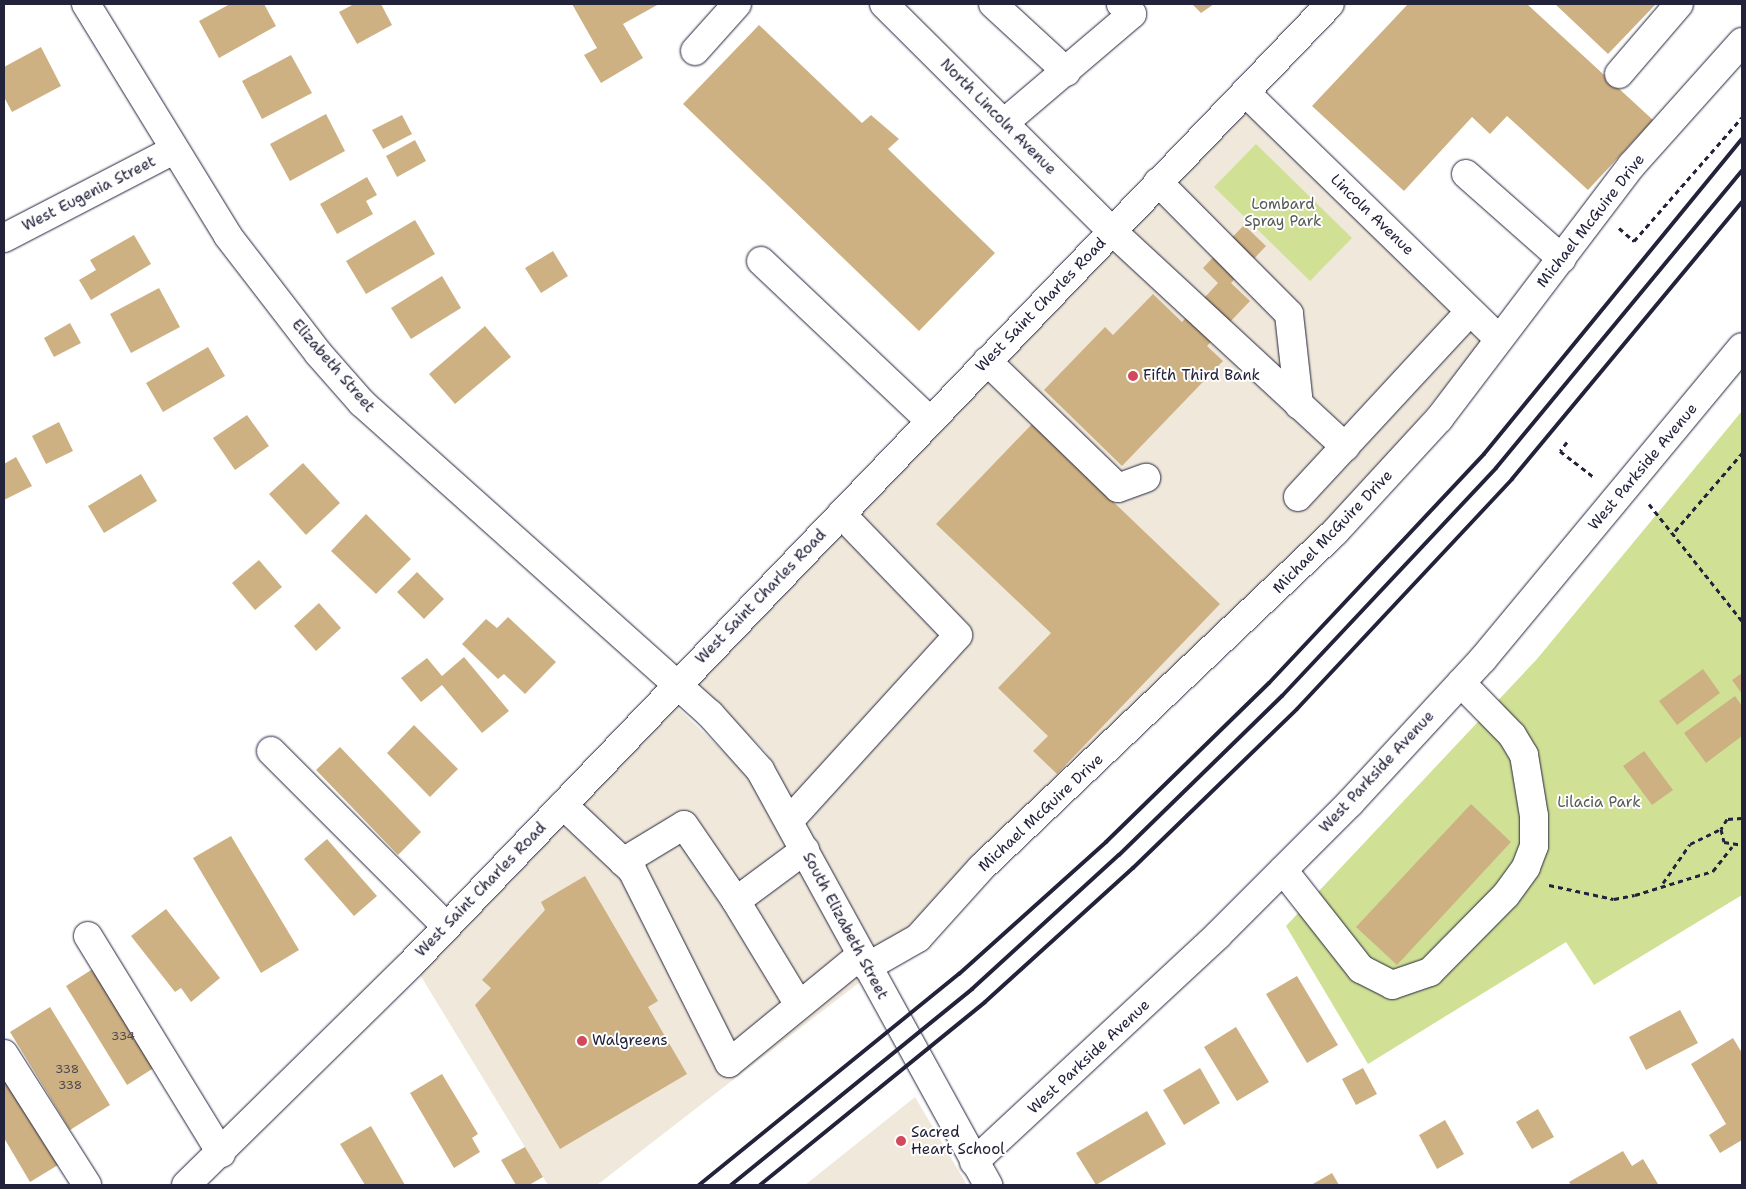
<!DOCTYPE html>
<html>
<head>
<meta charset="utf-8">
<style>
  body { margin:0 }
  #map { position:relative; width:1746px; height:1189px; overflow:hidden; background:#fff; font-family:"Shantell Sans",sans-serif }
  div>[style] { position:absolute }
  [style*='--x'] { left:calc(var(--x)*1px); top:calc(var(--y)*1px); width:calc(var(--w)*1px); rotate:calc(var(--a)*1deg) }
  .built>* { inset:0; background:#f0e8da }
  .green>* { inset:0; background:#d0e195 }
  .building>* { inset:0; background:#ceb183 }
  .path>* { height:3px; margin-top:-1.5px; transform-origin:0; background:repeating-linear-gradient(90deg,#22223b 0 5px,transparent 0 9px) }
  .roads { filter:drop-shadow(0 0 1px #22223b) drop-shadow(0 0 1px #22223b) }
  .minor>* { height:28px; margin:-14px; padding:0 14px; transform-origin:14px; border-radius:14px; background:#fff }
  .major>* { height:28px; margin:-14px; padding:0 14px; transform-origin:14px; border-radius:14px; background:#fff }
  .rail>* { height:4px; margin:-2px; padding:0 2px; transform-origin:2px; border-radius:2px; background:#22223b }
  .dots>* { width:14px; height:14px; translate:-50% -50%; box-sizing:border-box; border:2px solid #fff; border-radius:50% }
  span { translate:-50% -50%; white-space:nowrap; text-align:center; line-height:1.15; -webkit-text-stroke:4px #fff; paint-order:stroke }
  .number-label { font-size:12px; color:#4d464d }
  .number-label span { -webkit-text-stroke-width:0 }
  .street-label { font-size:15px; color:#22223b }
  .park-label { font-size:15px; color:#565b56 }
  .poi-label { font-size:15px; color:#22223b }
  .left { translate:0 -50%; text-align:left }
  .frame { position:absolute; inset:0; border:5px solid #22223b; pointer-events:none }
</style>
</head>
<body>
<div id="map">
  <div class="built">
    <div style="clip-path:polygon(1259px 95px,1497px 324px,1345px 509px,915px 930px,876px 951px,765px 751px,695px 684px)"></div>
    <div style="clip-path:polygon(676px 706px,748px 775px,860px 982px,597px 1185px,548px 1185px,419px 973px)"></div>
    <div style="clip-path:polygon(915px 1097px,967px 1185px,805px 1185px)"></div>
  </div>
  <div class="green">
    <div style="clip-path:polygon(1256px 144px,1352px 238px,1310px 281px,1214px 187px)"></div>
    <div style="clip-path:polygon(1742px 411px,1742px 895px,1594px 985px,1566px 942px,1368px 1064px,1286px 926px,1537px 659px)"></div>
  </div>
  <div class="building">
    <div style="clip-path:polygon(230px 4px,264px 4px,276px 26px,219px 58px,199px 21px)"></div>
    <div style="clip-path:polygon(354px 4px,381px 4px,392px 25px,357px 44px,339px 12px)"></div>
    <div style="clip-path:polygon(572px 4px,659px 4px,623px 24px,643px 58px,601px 83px,584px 55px,597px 48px)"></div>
    <div style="clip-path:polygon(1192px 4px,1214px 4px,1201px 13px)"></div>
    <div style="clip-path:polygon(1408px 4px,1527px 4px,1653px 120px,1588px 190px,1507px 116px,1490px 134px,1472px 117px,1404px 191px,1312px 106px)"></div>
    <div style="clip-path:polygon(1555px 4px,1656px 4px,1608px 54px)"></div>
    <div style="clip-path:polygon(759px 25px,862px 123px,871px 115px,899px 139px,888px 149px,995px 253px,919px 331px,683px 104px)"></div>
    <div style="clip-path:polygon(41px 47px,61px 86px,12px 112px,4px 97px,4px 67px)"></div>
    <div style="clip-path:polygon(291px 55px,312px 93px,262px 119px,242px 81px)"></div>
    <div style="clip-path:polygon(326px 114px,345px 151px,290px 181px,270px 144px)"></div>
    <div style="clip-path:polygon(402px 115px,412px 134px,383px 149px,372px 130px)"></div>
    <div style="clip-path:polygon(415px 140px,426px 161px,397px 177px,386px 156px)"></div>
    <div style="clip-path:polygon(367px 177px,377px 195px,366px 201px,373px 214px,337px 234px,320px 204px)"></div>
    <div style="clip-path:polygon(415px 220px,435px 254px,366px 294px,346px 261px)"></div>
    <div style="clip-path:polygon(1244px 225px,1266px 246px,1231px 283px,1250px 301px,1207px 346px,1223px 361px,1122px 466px,1044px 390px,1105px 327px,1113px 335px,1153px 294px,1182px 322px,1218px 283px,1203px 268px)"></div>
    <div style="clip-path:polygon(134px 235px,151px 264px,91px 300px,79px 280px,96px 270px,90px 260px)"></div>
    <div style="clip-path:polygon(553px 251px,568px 276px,541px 293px,525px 268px)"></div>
    <div style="clip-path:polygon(442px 276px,461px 308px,411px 339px,391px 308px)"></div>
    <div style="clip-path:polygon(159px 288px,180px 327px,131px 353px,110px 314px)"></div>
    <div style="clip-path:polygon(70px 323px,81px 343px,54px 357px,44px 338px)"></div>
    <div style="clip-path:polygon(485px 326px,511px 357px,455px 404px,429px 374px)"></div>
    <div style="clip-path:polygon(208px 347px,225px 376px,163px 412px,146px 383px)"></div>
    <div style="clip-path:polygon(247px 415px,269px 446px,235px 470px,213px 438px)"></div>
    <div style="clip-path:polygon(59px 422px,73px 451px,46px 464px,32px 436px)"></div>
    <div style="clip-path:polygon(1032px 424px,1220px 604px,1057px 774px,1033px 751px,1048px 736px,998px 688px,1051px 633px,936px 524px)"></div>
    <div style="clip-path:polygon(16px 457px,32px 486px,4px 500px,4px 464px)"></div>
    <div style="clip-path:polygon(303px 463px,340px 503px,306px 535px,269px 494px)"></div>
    <div style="clip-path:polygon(141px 474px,157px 501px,104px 533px,88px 506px)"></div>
    <div style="clip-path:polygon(366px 514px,411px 559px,376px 594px,331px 551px)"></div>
    <div style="clip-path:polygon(259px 560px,282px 587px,255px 610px,232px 583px)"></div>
    <div style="clip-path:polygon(417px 572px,444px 599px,424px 619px,397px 592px)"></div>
    <div style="clip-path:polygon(319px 603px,341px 628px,316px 651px,294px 626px)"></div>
    <div style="clip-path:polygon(508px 617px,556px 662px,525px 694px,504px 674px,498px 679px,462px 644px,486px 619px,497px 628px)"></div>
    <div style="clip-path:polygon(464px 657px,509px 711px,482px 733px,442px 685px,421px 702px,401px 678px,427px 658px,442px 676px)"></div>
    <div style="clip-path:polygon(1703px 669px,1720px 693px,1677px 725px,1659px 701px)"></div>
    <div style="clip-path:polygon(1742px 673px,1742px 694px,1732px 680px)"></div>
    <div style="clip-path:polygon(1735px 696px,1742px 706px,1742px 736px,1706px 763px,1684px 733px)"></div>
    <div style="clip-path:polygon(414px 725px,458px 769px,430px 797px,387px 753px)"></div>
    <div style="clip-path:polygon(340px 747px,421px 832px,398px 855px,316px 770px)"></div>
    <div style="clip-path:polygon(1644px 751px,1673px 790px,1652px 805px,1623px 766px)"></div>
    <div style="clip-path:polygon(1471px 804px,1511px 842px,1397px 965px,1356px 927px)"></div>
    <div style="clip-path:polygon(231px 836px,299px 950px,261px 973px,193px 858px)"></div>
    <div style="clip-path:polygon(327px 839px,377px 896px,354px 916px,304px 859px)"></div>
    <div style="clip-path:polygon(585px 876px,658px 1001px,648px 1007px,687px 1074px,560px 1149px,475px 1005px,491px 988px,482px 980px,545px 910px,541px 902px)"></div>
    <div style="clip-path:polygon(166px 909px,220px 978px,191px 1002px,181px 988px,175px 992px,131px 936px)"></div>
    <div style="clip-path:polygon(99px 965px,160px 1064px,127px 1085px,66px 986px)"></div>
    <div style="clip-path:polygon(1297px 976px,1338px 1045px,1307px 1063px,1266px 994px)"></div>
    <div style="clip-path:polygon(50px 1007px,110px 1105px,70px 1130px,10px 1032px)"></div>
    <div style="clip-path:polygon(1680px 1010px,1698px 1043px,1646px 1070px,1629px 1037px)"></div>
    <div style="clip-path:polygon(1236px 1027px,1269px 1082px,1237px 1101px,1204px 1047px)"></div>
    <div style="clip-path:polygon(1733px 1038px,1742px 1053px,1742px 1140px,1720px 1153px,1709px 1135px,1726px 1124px,1691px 1064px)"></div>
    <div style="clip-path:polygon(4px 1064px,63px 1162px,30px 1182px,4px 1138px)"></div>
    <div style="clip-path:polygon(1200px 1068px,1220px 1103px,1184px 1125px,1163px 1090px)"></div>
    <div style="clip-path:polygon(1363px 1068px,1377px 1094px,1356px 1105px,1342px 1079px)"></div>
    <div style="clip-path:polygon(442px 1074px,478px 1134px,472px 1138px,480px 1152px,454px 1168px,410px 1093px)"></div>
    <div style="clip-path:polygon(1538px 1109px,1554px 1137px,1532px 1149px,1516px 1122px)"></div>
    <div style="clip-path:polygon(1147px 1111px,1166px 1144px,1096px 1185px,1076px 1153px)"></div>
    <div style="clip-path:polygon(1445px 1120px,1464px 1154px,1437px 1169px,1419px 1135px)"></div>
    <div style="clip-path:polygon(371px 1126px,405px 1185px,365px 1185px,340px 1144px)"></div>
    <div style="clip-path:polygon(525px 1147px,543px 1177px,529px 1185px,516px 1185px,501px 1160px)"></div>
    <div style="clip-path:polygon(1623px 1151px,1632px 1166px,1643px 1159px,1658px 1184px,1571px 1185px,1569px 1182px)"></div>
    <div style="clip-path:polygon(1332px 1173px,1339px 1185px,1311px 1185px)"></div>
  </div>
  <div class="path">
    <div style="--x:1619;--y:228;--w:20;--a:41"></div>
    <div style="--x:1634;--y:241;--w:164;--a:-48.9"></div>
    <div style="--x:1567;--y:442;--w:11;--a:128"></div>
    <div style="--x:1560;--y:451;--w:44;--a:37.6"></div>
    <div style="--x:1649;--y:504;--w:149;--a:51.5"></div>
    <div style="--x:1675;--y:531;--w:103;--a:-49.3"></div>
    <div style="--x:1742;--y:818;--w:15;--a:176"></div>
    <div style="--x:1727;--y:819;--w:12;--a:121"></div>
    <div style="--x:1721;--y:829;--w:13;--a:77"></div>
    <div style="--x:1724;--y:842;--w:18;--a:9"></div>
    <div style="--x:1663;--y:883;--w:47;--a:-55.3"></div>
    <div style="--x:1690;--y:844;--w:34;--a:-26"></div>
    <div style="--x:1549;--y:885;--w:66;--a:12.2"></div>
    <div style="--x:1614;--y:899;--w:21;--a:-11"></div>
    <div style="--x:1635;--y:895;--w:82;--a:-17.1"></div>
    <div style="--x:1713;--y:871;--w:31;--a:-52"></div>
  </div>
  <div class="roads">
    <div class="minor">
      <div style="--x:86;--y:4;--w:272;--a:58.5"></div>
      <div style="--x:228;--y:236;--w:148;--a:52.4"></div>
      <div style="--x:318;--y:353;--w:67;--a:48.7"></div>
      <div style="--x:362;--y:403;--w:467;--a:41.8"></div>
      <div style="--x:710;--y:714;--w:75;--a:48.2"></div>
      <div style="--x:760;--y:770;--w:474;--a:61.2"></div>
      <div style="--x:884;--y:4;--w:322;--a:44.9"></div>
      <div style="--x:1112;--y:231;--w:318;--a:42.8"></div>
      <div style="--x:993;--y:4;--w:100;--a:42.6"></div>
      <div style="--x:695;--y:51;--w:63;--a:-48.2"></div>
      <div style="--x:1619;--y:74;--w:92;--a:-49.4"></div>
      <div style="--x:1245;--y:92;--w:353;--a:44.2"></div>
      <div style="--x:1004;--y:123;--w:168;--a:-40.4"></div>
      <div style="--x:1132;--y:14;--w:15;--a:-138"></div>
      <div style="--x:1466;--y:174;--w:128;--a:41.5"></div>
      <div style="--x:1158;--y:182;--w:186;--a:45.2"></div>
      <div style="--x:1289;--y:314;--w:92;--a:83.7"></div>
      <div style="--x:4;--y:238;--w:191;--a:-27.4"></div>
      <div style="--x:761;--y:261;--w:233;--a:43.4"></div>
      <div style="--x:987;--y:361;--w:182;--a:44.1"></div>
      <div style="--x:1118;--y:488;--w:30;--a:-20"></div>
      <div style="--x:1298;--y:497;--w:253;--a:-47.2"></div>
      <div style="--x:271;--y:751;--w:246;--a:45"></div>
      <div style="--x:563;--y:805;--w:95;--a:43.3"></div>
      <div style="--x:632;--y:870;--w:216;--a:63.3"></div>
      <div style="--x:729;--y:1063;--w:171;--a:-39.3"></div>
      <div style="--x:789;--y:821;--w:251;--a:-47.7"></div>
      <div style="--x:958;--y:635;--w:168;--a:-134"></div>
      <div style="--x:623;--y:862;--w:71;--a:-31.2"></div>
      <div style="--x:684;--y:825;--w:92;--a:55.6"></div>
      <div style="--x:1283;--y:870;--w:126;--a:51.8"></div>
      <div style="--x:1361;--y:969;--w:35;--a:27"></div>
      <div style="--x:1392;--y:985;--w:40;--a:-18.9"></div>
      <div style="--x:1430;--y:972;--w:108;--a:-45.4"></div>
      <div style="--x:1506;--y:895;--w:34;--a:-54"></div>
      <div style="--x:1526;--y:867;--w:22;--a:-69"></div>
      <div style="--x:1534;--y:846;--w:30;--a:-90"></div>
      <div style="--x:1534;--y:816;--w:62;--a:-99.3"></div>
      <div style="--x:1524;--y:755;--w:23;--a:-121"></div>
      <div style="--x:1512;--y:735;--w:73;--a:-134.4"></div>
      <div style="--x:88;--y:936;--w:255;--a:58.5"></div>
      <div style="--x:867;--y:967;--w:59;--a:-29.6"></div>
      <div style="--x:918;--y:938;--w:96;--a:-48"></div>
      <div style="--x:982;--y:867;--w:487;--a:-43.5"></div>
      <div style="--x:1335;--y:532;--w:154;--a:-47.4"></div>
      <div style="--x:1439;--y:419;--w:319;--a:-52.8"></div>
      <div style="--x:1632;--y:165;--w:165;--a:-48.2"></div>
      <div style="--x:799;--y:1005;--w:122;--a:-121.2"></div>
      <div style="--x:736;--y:901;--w:86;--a:-36.5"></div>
      <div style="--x:4;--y:1054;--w:155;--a:57.6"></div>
      <div style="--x:974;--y:1162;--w:333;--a:-42.9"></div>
      <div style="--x:1218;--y:935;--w:187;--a:-45"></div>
      <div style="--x:1350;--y:803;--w:196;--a:-47.3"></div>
      <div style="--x:1483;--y:659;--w:405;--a:-50.3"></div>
    </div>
    <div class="major">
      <div style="--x:186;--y:1185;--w:314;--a:-44.5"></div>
      <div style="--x:410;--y:965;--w:1330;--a:-46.25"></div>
    </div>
  </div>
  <div class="rail">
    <div style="--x:699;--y:1185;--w:335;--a:-39.1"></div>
    <div style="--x:959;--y:974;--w:198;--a:-41.9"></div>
    <div style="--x:1106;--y:842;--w:228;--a:-44.3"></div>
    <div style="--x:1269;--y:683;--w:314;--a:-46.8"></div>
    <div style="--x:1484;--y:454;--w:407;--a:-50.7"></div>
    <div style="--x:731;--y:1185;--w:311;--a:-39.1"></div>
    <div style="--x:972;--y:989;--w:199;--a:-42.4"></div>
    <div style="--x:1119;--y:855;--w:228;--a:-44.3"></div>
    <div style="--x:1282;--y:696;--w:313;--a:-46.8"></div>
    <div style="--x:1496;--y:468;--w:386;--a:-50.4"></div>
    <div style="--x:760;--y:1185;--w:290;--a:-39.1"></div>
    <div style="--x:985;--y:1002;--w:200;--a:-42.2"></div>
    <div style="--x:1133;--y:868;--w:228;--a:-44.1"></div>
    <div style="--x:1297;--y:709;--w:315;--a:-46.9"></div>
    <div style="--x:1512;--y:479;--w:360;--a:-50.3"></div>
  </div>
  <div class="dots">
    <div style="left:1133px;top:376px;background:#d1495b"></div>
    <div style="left:582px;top:1041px;background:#d1495b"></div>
    <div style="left:901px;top:1141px;background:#d1495b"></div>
  </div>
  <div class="number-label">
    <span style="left:123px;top:1037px">334</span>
    <span style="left:67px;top:1070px">338</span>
    <span style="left:70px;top:1086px">338</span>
  </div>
  <div class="street-label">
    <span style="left:998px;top:117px;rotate:45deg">North Lincoln Avenue</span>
    <span style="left:89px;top:194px;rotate:-27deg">West Eugenia Street</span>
    <span style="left:1372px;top:215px;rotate:44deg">Lincoln Avenue</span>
    <span style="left:1591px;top:221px;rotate:-52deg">Michael McGuire Drive</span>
    <span style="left:1041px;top:305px;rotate:-46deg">West Saint Charles Road</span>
    <span style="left:333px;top:366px;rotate:49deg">Elizabeth Street</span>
    <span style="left:1643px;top:467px;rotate:-50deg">West Parkside Avenue</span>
    <span style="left:1333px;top:532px;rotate:-46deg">Michael McGuire Drive</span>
    <span style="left:761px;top:597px;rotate:-46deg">West Saint Charles Road</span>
    <span style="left:1377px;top:772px;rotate:-47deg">West Parkside Avenue</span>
    <span style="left:1041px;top:813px;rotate:-43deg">Michael McGuire Drive</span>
    <span style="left:481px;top:890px;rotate:-46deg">West Saint Charles Road</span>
    <span style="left:845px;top:926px;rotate:62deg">South Elizabeth Street</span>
    <span style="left:1089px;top:1057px;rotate:-43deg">West Parkside Avenue</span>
  </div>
  <div class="park-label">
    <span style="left:1283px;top:213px">Lombard<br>Spray Park</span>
    <span style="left:1599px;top:803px">Lilacia Park</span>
  </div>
  <div class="poi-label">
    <span class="left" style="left:1143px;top:376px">Fifth Third Bank</span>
    <span class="left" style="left:592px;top:1041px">Walgreens</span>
    <span class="left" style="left:911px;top:1141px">Sacred<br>Heart School</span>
  </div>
  <div class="frame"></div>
</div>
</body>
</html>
